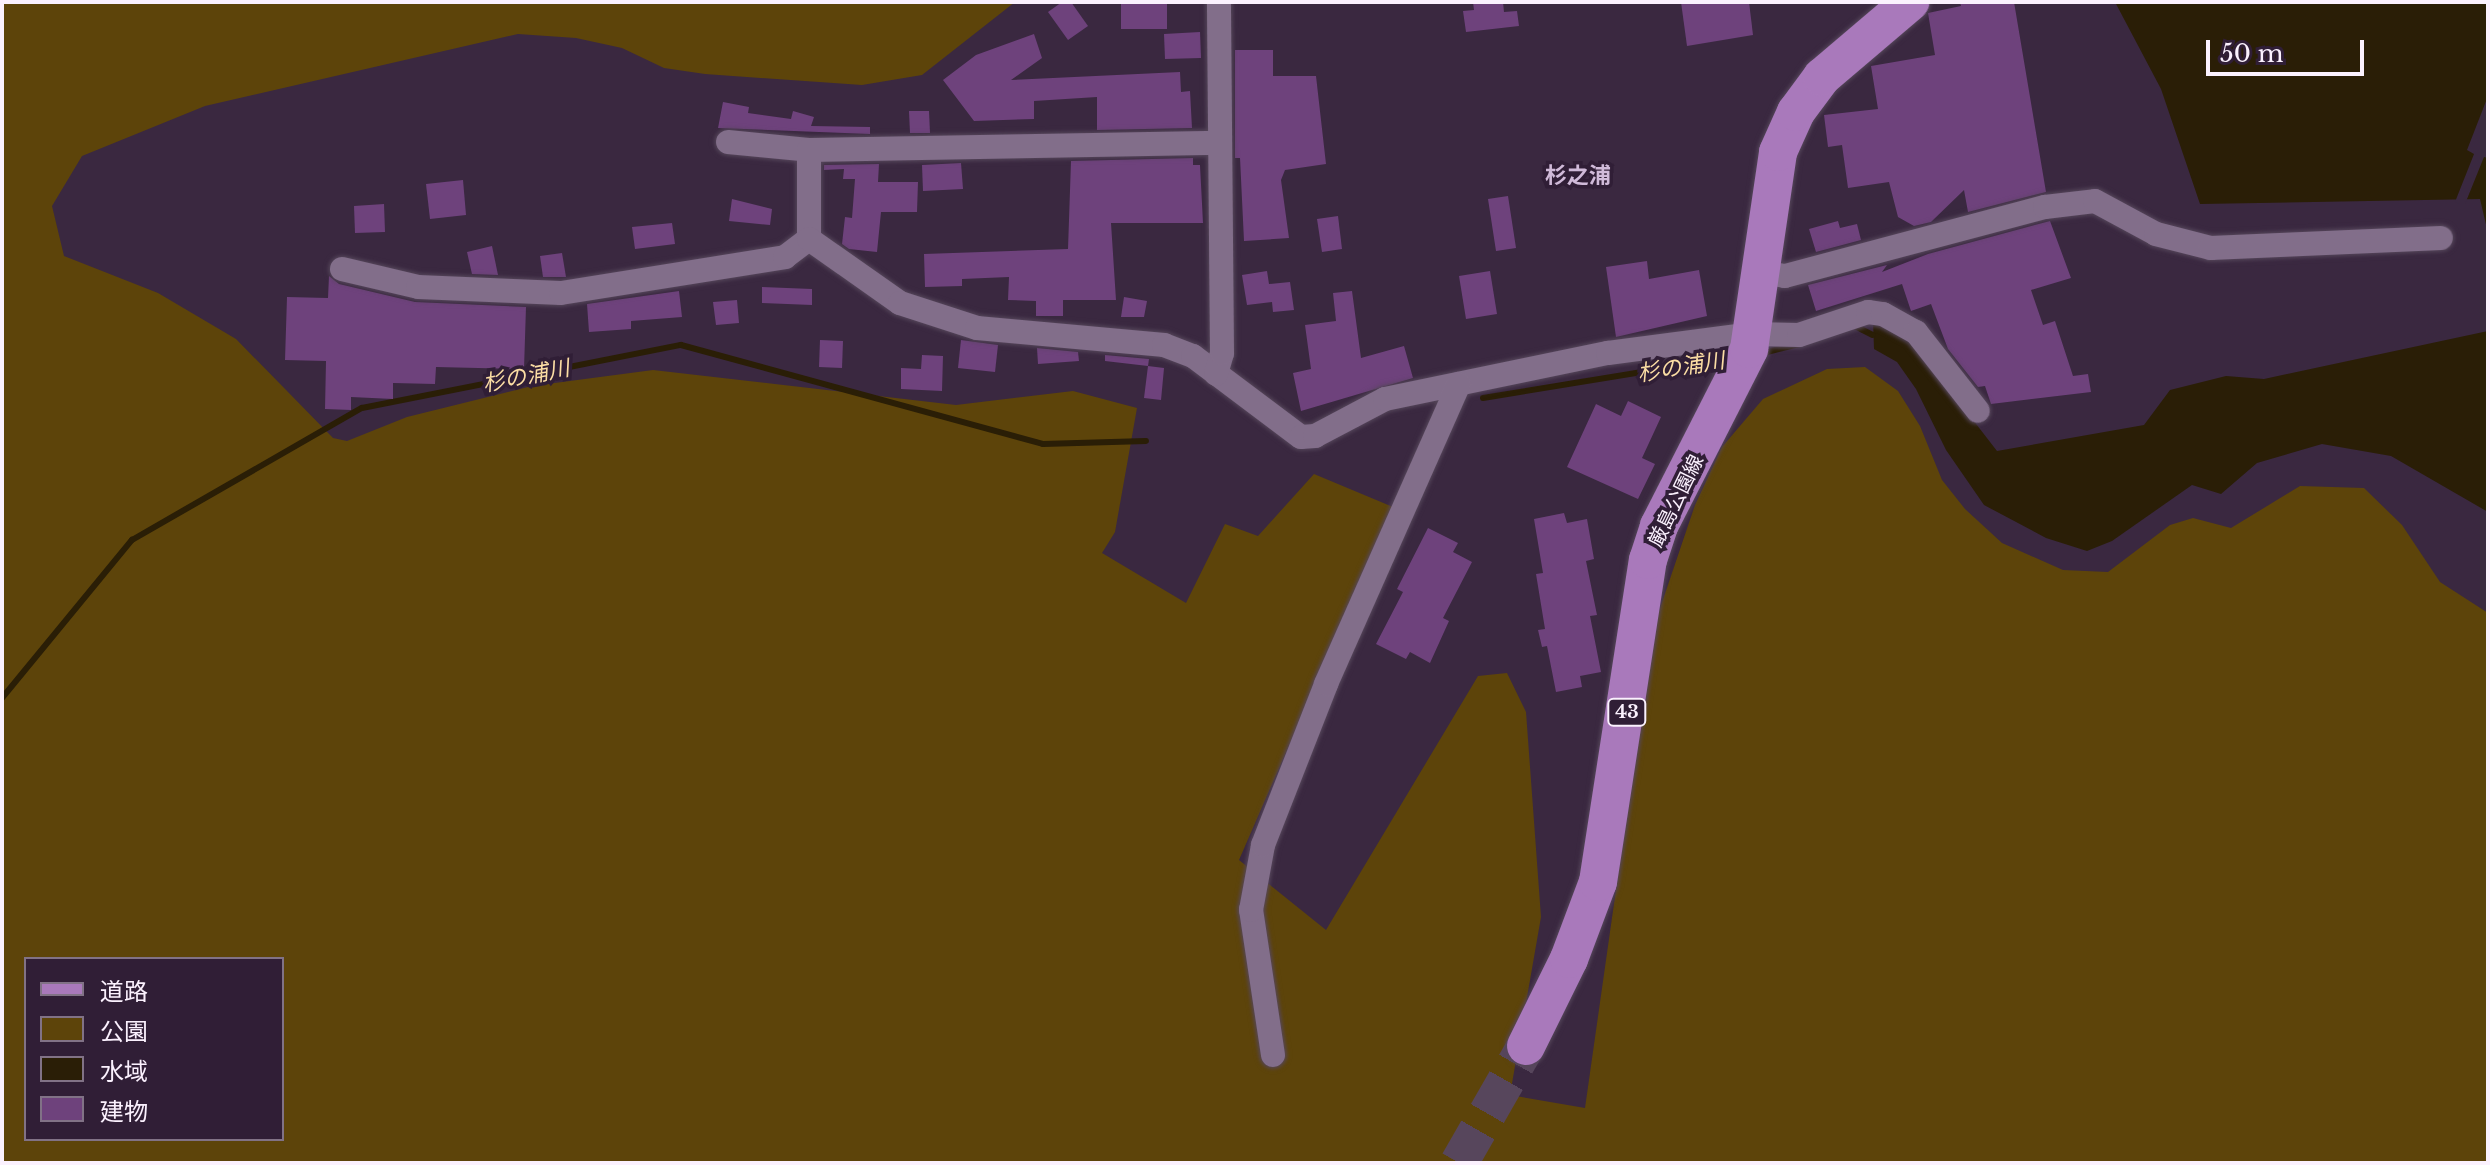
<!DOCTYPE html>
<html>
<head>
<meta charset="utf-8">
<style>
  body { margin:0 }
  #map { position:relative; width:2490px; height:1165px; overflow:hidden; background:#3a2840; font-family:"Libre Baskerville","Noto Sans JP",serif }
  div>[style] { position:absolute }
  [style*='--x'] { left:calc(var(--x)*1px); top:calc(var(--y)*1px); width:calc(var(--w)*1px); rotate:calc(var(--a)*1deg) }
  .green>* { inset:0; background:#5d440a }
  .water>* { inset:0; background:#2a1e06 }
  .pier>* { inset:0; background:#3a2840 }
  .stream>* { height:6px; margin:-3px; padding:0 3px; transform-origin:3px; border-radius:3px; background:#2a1e06 }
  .building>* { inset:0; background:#6e427c }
  .primary-tunnel>* { height:38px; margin-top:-19px; transform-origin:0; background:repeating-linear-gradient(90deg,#57465c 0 38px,transparent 0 57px) }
  .roads { filter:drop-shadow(0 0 2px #55465a) drop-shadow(0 0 2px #55465a) }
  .minor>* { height:24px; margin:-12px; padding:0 12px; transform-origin:12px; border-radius:12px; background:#826e8a }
  .primary>* { height:38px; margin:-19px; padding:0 19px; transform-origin:19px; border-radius:19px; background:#a979bb }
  span { translate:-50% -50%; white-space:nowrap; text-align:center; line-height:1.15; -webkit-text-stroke:7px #301e36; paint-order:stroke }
  .shield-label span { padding:2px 6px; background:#301e36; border:2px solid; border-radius:6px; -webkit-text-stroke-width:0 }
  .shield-label { font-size:18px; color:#fbf1fe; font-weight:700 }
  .street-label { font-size:20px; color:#fbf1fe }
  .neighbourhood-label { font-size:22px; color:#d0bad9; font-weight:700 }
  .water-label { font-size:22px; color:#fbdda4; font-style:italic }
  .frame { position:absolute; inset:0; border:4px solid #fbf1fe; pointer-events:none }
  .legend { position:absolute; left:24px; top:957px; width:260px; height:184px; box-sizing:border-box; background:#301e36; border:2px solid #817286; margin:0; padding:10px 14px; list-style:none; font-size:24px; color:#fbf1fe }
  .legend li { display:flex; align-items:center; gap:16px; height:40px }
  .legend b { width:40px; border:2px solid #817286 }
  .scale { position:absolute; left:2206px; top:40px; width:158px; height:36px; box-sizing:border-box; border:4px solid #fbf1fe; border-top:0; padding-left:10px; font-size:24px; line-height:28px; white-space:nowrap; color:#fbf1fe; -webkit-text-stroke:6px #301e36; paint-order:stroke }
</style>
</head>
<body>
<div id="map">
  <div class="green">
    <div style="clip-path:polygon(evenodd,2px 2px,1015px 2px,922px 75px,862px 85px,705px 74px,664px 68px,622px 48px,576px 38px,518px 34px,205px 106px,82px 156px,52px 206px,64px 256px,158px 293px,236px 339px,333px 438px,347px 441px,407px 417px,532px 386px,653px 370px,956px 405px,1073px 391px,1137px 408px,1115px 532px,1102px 553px,1186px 603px,1225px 524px,1258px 536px,1314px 474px,1393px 507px,1239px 860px,1326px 930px,1478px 676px,1507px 673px,1526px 712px,1541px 917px,1510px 1095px,1585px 1108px,1653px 629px,1695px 505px,1722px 447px,1763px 399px,1827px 369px,1865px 367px,1898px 391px,1920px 426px,1942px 480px,1965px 509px,2002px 543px,2063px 570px,2108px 572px,2170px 525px,2193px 518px,2231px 528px,2300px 486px,2364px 488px,2402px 525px,2440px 582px,2488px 613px,2488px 1163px,2px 1163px,2px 2px,26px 959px,282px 959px,282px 1139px,26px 1139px,26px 959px)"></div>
  </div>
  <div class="water">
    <div style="clip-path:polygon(2115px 2px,2488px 2px,2488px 233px,2480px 199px,2200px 204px,2161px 89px)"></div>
    <div style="clip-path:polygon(1873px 320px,1915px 345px,1997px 451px,2144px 425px,2170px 390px,2226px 376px,2264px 379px,2488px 331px,2488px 512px,2391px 456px,2322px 444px,2257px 463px,2221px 494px,2192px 485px,2112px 541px,2087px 551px,2046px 538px,1984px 505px,1946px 450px,1916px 389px,1897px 362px,1874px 349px)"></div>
  </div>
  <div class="pier">
    <div style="clip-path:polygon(2488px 96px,2488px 158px,2484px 157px,2465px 204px,2460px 204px,2455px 202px,2474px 154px,2467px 150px)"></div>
  </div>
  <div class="stream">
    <div style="--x:1853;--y:325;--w:22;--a:27"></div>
    <div style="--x:1763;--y:353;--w:36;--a:-14"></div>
    <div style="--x:1483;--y:398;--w:248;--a:-9.3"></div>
    <div style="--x:2;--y:698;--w:205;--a:-50.6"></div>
    <div style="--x:132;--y:540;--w:265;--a:-29.9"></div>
    <div style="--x:362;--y:408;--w:325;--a:-11.2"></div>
    <div style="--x:681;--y:345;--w:375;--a:15.3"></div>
    <div style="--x:1043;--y:444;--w:103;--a:-1.7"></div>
  </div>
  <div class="building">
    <div style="clip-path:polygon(1062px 2px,1071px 2px,1088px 26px,1068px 40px,1048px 12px)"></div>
    <div style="clip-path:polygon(1121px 2px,1167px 2px,1167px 29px,1121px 29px)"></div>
    <div style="clip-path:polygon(1473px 2px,1503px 2px,1504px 12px,1517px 11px,1519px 26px,1466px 32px,1463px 11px,1474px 10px)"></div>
    <div style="clip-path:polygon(1681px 2px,1749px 2px,1753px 35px,1687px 46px)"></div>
    <div style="clip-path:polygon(1960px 2px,2014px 2px,2046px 192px,1968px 212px,1964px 190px,1931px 222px,1914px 226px,1898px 217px,1889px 182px,1848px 188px,1842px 145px,1828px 147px,1824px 115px,1878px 109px,1871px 66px,1935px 55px,1928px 13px,1961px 6px)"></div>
    <div style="clip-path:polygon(1200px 32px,1201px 58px,1165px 59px,1164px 34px)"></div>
    <div style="clip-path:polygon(1034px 34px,1042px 58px,1011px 80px,1180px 72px,1181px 92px,1190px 91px,1192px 128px,1097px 130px,1097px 97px,1034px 101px,1034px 119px,974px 121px,943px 80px,976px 55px)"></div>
    <div style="clip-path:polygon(1235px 50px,1273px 50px,1273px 76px,1316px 76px,1326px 164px,1285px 170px,1281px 180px,1289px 238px,1244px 241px,1240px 158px,1235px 158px)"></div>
    <div style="clip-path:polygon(723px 102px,749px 107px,748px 113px,791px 119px,793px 111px,814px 117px,811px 126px,870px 127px,870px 134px,718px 128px)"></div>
    <div style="clip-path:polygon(909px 111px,929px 111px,930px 133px,910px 133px)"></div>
    <div style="clip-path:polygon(1193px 158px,1193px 165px,1200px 165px,1203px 223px,1111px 223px,1116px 300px,1063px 300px,1063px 316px,1036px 316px,1036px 301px,1008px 300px,1009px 277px,962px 279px,962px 286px,925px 287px,924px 254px,1068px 249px,1071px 161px)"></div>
    <div style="clip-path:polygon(961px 163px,963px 189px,923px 191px,922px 165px)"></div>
    <div style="clip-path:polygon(879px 164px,878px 182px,918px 182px,917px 212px,881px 212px,877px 252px,849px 249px,842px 244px,845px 217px,852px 218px,855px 179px,843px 179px,844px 169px,824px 170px,824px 165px)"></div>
    <div style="clip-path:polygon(463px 180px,466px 215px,430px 219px,426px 184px)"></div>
    <div style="clip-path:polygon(1508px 196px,1516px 248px,1496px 251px,1488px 199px)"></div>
    <div style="clip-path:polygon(732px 199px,772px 209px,770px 225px,729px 221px)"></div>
    <div style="clip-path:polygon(384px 204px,385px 232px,355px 233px,354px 206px)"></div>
    <div style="clip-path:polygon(1338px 216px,1342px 249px,1322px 252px,1317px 219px)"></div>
    <div style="clip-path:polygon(1838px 221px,1840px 228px,1857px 224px,1861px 240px,1816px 252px,1809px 229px)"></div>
    <div style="clip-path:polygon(2050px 221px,2071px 278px,2031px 290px,2043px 325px,2055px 321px,2073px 376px,2088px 374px,2091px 392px,1991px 404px,1985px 386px,1978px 387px,1948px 349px,1931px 304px,1911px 311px,1902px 284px,1816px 311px,1808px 285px,1887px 265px,1882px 272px,1928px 254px)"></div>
    <div style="clip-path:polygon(672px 223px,675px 244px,635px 249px,632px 227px)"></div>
    <div style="clip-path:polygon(492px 246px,498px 275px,472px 274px,467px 252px)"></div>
    <div style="clip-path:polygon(562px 253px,566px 277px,543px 277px,540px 256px)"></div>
    <div style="clip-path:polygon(1647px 261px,1649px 279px,1699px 270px,1707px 316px,1616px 337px,1606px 267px)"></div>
    <div style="clip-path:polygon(1267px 271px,1269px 284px,1290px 282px,1294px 310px,1273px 312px,1272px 302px,1247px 305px,1242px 275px)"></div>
    <div style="clip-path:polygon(1490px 271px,1497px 314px,1466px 319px,1459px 276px)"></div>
    <div style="clip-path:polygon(329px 276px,339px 284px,415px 302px,526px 307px,524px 369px,436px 367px,435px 384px,393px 383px,393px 399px,351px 397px,351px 410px,325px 409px,326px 361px,285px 360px,287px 297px,328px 298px)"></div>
    <div style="clip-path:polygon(762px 287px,812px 289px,812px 305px,762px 303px)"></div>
    <div style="clip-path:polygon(679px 291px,682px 317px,631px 321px,631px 329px,589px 332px,587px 304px)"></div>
    <div style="clip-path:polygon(1352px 291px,1361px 358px,1404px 346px,1413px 378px,1301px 411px,1293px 373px,1311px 369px,1305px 325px,1336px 321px,1333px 293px)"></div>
    <div style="clip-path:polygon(1124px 297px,1147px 301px,1144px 317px,1121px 317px)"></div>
    <div style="clip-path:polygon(737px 300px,739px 323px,716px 325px,713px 302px)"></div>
    <div style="clip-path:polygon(820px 340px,843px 341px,842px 368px,819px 367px)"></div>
    <div style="clip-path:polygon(961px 340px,998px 345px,995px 372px,958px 368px)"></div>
    <div style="clip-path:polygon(1037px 348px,1078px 352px,1079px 361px,1038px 364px)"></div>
    <div style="clip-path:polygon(922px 355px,943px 356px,942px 391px,901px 389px,901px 368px,921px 369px)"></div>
    <div style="clip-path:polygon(1105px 355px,1149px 359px,1148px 366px,1105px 361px)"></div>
    <div style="clip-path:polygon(1148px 366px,1164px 368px,1161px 400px,1144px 398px)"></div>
    <div style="clip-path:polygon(1628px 401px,1661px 417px,1642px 458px,1655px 464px,1638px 499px,1567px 467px,1596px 404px,1621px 416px)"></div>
    <div style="clip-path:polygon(1564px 513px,1567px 523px,1587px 519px,1594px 559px,1586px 561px,1597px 615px,1590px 616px,1601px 672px,1580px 676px,1582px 687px,1556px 692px,1547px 646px,1542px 647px,1538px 630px,1545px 629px,1536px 574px,1543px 573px,1534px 519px)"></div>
    <div style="clip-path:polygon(1428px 528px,1458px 543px,1453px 552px,1472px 562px,1443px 618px,1449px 621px,1430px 663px,1410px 652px,1406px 659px,1376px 644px,1403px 592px,1397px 589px)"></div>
  </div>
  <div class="primary-tunnel">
    <div style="--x:1459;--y:1163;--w:135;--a:-60.2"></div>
  </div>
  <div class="roads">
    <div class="minor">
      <div style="--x:728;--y:142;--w:81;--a:5.6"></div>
      <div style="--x:809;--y:150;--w:411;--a:-1"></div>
      <div style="--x:809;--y:239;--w:89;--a:-90"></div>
      <div style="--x:342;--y:269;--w:78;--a:13.3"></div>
      <div style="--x:418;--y:287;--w:143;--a:2.4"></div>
      <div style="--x:561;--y:293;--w:227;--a:-9.1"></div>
      <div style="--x:785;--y:257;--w:30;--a:-37"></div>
      <div style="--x:809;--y:239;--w:111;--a:35.1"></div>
      <div style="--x:900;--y:303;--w:81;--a:18"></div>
      <div style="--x:977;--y:328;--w:188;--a:5.2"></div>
      <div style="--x:1164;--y:345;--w:31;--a:21"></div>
      <div style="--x:1193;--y:356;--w:135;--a:36.9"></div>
      <div style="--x:1301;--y:437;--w:14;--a:-4"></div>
      <div style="--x:1315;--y:436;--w:79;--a:-27.9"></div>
      <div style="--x:1385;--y:399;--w:228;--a:-11.7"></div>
      <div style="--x:1608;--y:353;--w:146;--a:-7.5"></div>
      <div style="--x:1753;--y:334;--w:46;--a:1.2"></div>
      <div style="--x:1799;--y:335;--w:73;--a:-18.4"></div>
      <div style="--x:1868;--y:312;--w:15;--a:8"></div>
      <div style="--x:1883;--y:314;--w:38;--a:29"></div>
      <div style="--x:1916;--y:332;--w:100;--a:51.9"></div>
      <div style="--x:1762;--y:272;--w:23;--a:10"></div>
      <div style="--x:1785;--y:276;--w:269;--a:-14.9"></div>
      <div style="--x:2045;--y:207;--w:50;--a:-6.8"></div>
      <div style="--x:2095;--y:201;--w:69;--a:28.4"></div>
      <div style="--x:2156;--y:234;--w:57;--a:14.3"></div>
      <div style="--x:2211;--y:248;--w:230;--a:-2.5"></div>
      <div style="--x:1216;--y:374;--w:22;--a:-74"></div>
      <div style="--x:1222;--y:353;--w:351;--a:-90.5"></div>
      <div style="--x:1273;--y:1055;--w:147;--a:-98.6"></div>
      <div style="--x:1251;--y:910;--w:66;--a:-79.5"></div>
      <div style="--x:1263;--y:845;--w:173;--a:-68.6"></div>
      <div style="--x:1326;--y:684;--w:328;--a:-66.1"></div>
    </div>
    <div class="primary">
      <div style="--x:1526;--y:1046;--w:97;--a:-63.7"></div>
      <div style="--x:1569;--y:959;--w:82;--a:-69.4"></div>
      <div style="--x:1598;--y:882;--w:326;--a:-81.2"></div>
      <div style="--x:1648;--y:560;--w:36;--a:-72"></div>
      <div style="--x:1659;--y:526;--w:199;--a:-63"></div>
      <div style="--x:1749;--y:349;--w:199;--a:-81.6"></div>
      <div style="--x:1778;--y:152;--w:44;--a:-65.8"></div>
      <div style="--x:1796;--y:112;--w:44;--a:-53.4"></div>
      <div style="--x:1822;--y:77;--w:116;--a:-40.4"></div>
    </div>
  </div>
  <div class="shield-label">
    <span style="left:1627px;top:712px">43</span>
  </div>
  <div class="street-label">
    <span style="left:1676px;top:501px;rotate:-64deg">厳島公園線</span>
  </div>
  <div class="neighbourhood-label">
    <span style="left:1578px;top:176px">杉之浦</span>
  </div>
  <div class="water-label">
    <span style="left:1681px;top:367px;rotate:-9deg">杉の浦川</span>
    <span style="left:526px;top:376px;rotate:-11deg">杉の浦川</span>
  </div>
  <div class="frame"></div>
  <ul class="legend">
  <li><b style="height:10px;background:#a979bb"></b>道路</li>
  <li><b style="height:22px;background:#5d440a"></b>公園</li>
  <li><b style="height:22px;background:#2a1e06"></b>水域</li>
  <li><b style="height:22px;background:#6e427c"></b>建物</li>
  </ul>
  <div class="scale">50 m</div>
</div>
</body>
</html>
